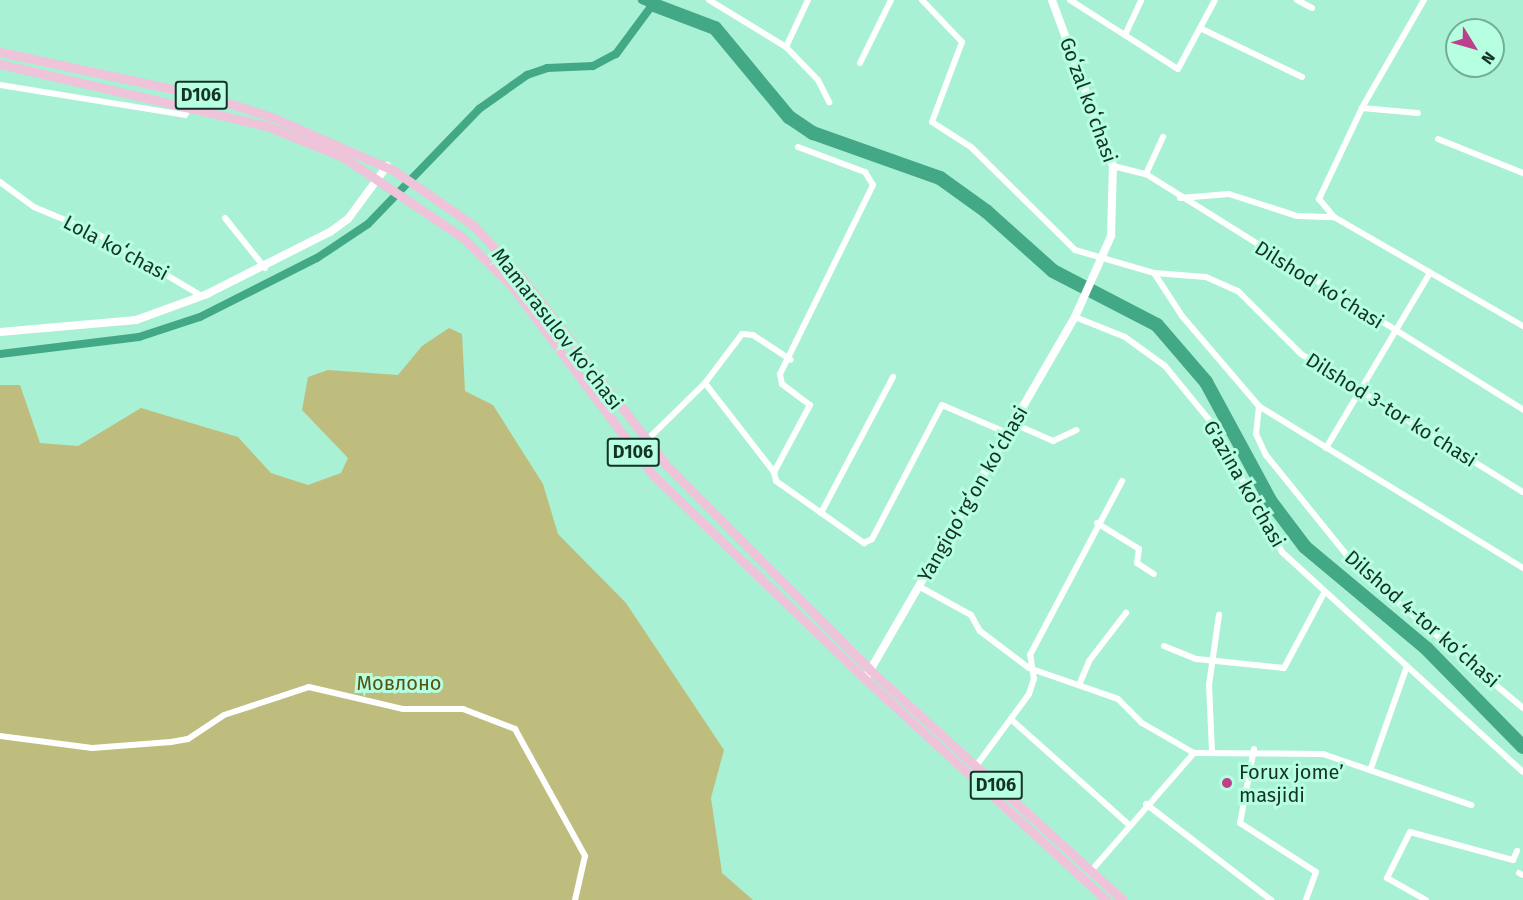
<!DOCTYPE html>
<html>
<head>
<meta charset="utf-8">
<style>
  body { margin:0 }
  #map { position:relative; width:1523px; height:900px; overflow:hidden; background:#a9f1d4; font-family:"Fira Sans",sans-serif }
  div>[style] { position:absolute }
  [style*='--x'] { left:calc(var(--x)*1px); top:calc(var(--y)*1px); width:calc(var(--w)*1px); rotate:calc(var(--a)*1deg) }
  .green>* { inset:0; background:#bebd7e }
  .canal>* { height:8px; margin:-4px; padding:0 4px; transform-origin:4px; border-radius:4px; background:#42a885 }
  .river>* { height:14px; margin:-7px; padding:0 7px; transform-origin:7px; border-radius:7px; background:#42a885 }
  .street>* { height:6px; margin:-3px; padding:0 3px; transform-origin:3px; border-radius:3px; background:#fff }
  .secondary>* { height:8px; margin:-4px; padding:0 4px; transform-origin:4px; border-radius:4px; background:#fff }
  .primary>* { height:9px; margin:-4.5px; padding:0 4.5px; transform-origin:4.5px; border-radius:4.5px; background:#efc3da }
  .dots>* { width:16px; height:16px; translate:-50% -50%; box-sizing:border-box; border:3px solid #b6ffe1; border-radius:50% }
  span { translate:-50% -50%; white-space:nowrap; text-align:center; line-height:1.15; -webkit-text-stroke:6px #b6ffe1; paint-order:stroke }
  .shield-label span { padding:2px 4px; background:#b6ffe1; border:2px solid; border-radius:4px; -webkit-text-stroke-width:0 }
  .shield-label { font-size:18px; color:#143227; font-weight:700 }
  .street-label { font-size:20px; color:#143227 }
  .park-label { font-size:20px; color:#555312 }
  .poi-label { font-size:20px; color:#143227 }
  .left { translate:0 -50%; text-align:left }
  .north { position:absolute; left:1445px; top:18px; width:60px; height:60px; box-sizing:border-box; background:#b6ffe1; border:2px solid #75ad97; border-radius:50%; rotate:127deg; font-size:16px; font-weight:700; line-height:24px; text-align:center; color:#143227 }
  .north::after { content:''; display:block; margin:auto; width:21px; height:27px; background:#be3f8b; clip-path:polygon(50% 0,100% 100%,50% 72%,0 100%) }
</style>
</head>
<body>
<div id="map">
  <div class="green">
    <div style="clip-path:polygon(449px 328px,462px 334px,465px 391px,493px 405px,543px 484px,558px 534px,626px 603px,724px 750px,711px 798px,722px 873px,753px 900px,0 900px,0 385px,20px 385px,40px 443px,78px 446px,141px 408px,238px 437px,271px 473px,308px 485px,341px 473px,348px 458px,302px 410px,308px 377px,328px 370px,398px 375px,422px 346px)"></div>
  </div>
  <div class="canal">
    <div style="--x:642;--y:0;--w:13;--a:23"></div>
    <div style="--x:0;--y:354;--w:140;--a:-7"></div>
    <div style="--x:139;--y:337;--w:64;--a:-18.2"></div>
    <div style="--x:200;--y:317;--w:131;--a:-26.8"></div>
    <div style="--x:317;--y:258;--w:61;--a:-33.7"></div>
    <div style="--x:368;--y:224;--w:160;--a:-46"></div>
    <div style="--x:479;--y:109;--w:59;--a:-35.3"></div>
    <div style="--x:527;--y:75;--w:21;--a:-19"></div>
    <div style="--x:547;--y:68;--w:46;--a:-2.5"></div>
    <div style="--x:593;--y:66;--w:26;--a:-28"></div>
    <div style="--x:616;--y:54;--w:67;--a:-53.5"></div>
  </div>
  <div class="river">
    <div style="--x:654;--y:5;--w:65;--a:20.7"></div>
    <div style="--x:715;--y:28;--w:116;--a:50.3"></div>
    <div style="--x:789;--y:117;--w:29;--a:34"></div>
    <div style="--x:813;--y:133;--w:135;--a:19.5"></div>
    <div style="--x:940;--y:178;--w:57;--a:35.7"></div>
    <div style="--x:986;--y:211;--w:90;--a:41.8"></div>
    <div style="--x:1053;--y:271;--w:117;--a:27.4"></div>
    <div style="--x:1157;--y:325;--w:75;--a:49.3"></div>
    <div style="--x:1206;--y:382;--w:136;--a:61.6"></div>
    <div style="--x:1271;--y:502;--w:56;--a:52.9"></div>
    <div style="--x:1305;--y:547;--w:159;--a:39.9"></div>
    <div style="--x:1427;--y:649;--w:137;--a:45.6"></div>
  </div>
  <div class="street">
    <div style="--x:709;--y:0;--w:90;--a:31.4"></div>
    <div style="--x:808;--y:0;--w:52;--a:115.1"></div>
    <div style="--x:786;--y:47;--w:46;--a:45.9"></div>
    <div style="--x:818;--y:80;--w:25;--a:63"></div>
    <div style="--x:922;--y:0;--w:58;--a:46.4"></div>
    <div style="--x:962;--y:42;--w:85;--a:110.6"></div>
    <div style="--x:932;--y:122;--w:46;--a:32.7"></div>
    <div style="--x:971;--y:147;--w:146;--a:44.7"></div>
    <div style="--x:1075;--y:250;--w:82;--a:16.2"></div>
    <div style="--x:1154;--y:273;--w:52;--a:4.4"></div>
    <div style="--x:1206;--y:277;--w:35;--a:24"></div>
    <div style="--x:1238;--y:291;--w:89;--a:45"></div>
    <div style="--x:1301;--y:354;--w:261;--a:31.9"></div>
    <div style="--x:1070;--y:0;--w:128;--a:32.6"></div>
    <div style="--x:1178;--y:69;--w:78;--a:-61.8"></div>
    <div style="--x:1297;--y:0;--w:17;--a:28"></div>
    <div style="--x:1424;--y:0;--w:125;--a:119.9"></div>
    <div style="--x:1362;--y:108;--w:101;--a:115.3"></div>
    <div style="--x:1319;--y:199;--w:23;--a:50"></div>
    <div style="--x:1334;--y:217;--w:218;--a:30"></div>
    <div style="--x:1202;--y:29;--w:111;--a:25.6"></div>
    <div style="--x:1125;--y:35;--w:38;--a:-65"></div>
    <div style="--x:860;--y:63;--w:70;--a:-63.8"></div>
    <div style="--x:0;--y:85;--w:187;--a:9.2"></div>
    <div style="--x:185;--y:115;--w:12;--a:-59"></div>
    <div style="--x:1362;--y:108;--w:56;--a:5.1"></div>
    <div style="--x:1438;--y:139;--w:92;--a:21.8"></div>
    <div style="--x:798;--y:147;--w:72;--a:20.5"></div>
    <div style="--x:865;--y:172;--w:15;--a:58"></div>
    <div style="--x:873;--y:185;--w:211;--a:116.2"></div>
    <div style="--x:780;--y:374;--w:10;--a:79"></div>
    <div style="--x:782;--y:384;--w:35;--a:37"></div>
    <div style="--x:810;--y:405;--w:76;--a:118.2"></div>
    <div style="--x:774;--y:472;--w:9;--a:77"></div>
    <div style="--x:776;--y:481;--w:108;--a:35.2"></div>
    <div style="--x:864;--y:543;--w:9;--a:-27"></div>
    <div style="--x:872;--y:539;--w:151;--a:-62.4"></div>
    <div style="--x:942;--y:405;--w:71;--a:23.3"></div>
    <div style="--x:1113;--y:166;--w:34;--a:14"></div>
    <div style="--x:1146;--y:174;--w:445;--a:32"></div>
    <div style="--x:1146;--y:174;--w:41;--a:-65.3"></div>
    <div style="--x:0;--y:182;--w:42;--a:36.3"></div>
    <div style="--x:34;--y:207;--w:65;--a:22.6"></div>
    <div style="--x:94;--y:232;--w:126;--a:30.7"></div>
    <div style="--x:1180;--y:198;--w:49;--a:-4.7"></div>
    <div style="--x:1229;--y:194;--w:71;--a:17.9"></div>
    <div style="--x:1297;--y:216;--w:37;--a:2"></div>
    <div style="--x:225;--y:218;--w:64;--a:51.3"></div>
    <div style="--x:1154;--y:273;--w:51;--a:56.9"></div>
    <div style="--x:1182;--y:316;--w:118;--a:49.5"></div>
    <div style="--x:1075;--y:317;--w:54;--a:21.8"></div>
    <div style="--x:1125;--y:337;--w:49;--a:35.9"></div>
    <div style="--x:1165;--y:366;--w:71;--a:50.7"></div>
    <div style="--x:1210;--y:421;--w:149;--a:61.2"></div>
    <div style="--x:1282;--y:552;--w:326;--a:42.4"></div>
    <div style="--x:705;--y:383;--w:113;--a:52.2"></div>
    <div style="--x:1012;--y:423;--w:45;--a:23.7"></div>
    <div style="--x:1053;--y:441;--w:26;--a:-25"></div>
    <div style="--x:645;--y:442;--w:84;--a:-44.5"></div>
    <div style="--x:705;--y:383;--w:61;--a:-52.9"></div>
    <div style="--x:742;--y:334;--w:11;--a:5"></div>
    <div style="--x:753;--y:335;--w:45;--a:33.3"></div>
    <div style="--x:1326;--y:448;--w:204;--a:-59.3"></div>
    <div style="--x:821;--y:513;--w:154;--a:-62.1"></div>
    <div style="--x:1097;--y:523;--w:49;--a:31.8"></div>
    <div style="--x:1139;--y:549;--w:14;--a:98"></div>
    <div style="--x:1137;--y:563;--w:20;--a:33"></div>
    <div style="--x:1523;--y:568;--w:310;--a:-148.5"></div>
    <div style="--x:1259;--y:406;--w:28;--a:96"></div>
    <div style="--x:1256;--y:434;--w:23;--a:65"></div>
    <div style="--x:1266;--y:455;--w:146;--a:51.1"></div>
    <div style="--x:1358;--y:569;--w:216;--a:40.1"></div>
    <div style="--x:920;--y:587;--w:58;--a:28.8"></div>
    <div style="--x:971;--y:615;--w:18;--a:61"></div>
    <div style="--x:980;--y:631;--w:61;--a:37.1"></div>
    <div style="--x:1029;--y:668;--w:94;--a:19.2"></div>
    <div style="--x:1118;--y:699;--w:34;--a:45"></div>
    <div style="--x:1142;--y:723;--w:60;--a:30"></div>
    <div style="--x:1164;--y:646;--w:35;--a:22"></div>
    <div style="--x:1197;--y:659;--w:87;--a:5.9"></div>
    <div style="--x:1284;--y:668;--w:83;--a:-61.9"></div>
    <div style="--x:1079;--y:685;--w:26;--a:-67"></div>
    <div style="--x:1089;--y:661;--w:61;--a:-52.4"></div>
    <div style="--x:1013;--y:721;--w:154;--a:41.8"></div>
    <div style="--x:0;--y:736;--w:93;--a:7.4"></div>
    <div style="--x:92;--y:748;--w:79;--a:-4.3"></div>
    <div style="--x:171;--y:742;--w:17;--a:-10"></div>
    <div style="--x:188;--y:739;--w:43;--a:-33.7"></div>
    <div style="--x:224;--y:715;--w:89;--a:-18.2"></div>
    <div style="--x:309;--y:687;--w:97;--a:13.2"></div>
    <div style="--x:403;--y:709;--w:60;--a:0"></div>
    <div style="--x:463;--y:709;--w:56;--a:21"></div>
    <div style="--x:515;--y:729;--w:145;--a:61.1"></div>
    <div style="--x:585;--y:856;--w:45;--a:102.8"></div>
    <div style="--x:1254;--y:749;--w:75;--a:100.7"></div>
    <div style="--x:1240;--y:823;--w:90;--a:32.8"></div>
    <div style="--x:1316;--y:872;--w:30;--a:110"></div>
    <div style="--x:1212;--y:751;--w:66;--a:-92.6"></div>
    <div style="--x:1209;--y:685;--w:71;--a:-81.9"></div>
    <div style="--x:976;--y:766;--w:89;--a:-53.6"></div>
    <div style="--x:1029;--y:694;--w:16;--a:-72"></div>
    <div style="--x:1034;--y:679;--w:24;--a:-99"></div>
    <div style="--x:1030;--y:655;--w:197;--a:-62.1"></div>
    <div style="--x:1371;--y:768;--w:108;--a:-70.6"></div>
    <div style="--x:1146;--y:804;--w:158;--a:37.5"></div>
    <div style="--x:1091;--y:871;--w:157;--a:-48.9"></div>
    <div style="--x:1194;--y:753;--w:129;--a:0.4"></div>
    <div style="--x:1323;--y:754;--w:157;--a:19"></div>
    <div style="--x:1519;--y:873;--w:4;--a:27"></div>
    <div style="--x:1426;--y:900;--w:45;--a:-150.6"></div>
    <div style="--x:1387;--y:878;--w:51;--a:-63.4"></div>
    <div style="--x:1410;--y:832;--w:107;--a:15.2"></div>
    <div style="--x:1513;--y:860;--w:10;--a:-66"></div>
  </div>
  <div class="secondary">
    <div style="--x:0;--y:332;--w:137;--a:-5"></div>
    <div style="--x:136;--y:320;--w:76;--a:-20.1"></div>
    <div style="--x:207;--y:294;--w:138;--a:-26.8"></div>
    <div style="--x:330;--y:232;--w:22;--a:-36"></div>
    <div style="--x:348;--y:219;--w:66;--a:-53.7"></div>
    <div style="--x:865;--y:679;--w:419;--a:-59.9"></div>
    <div style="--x:1075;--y:317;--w:89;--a:-66"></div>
    <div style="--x:1111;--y:236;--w:70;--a:-88.4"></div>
    <div style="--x:1113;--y:166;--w:177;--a:-110.2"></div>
  </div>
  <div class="primary">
    <div style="--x:0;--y:52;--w:211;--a:12.1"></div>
    <div style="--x:206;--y:96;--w:69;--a:17.7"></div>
    <div style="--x:272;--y:117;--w:132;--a:23.7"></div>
    <div style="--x:393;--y:170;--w:97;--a:34.5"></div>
    <div style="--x:473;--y:225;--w:74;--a:47.2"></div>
    <div style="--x:523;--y:279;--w:236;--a:52.4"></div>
    <div style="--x:667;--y:466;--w:288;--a:45.1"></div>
    <div style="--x:870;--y:670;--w:342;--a:42.3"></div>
    <div style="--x:0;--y:64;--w:274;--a:13.1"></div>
    <div style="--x:267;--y:126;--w:82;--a:22.2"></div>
    <div style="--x:343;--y:157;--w:143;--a:33.9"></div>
    <div style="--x:462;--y:237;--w:69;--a:44.4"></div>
    <div style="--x:511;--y:285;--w:237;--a:53.2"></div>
    <div style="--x:653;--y:475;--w:294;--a:43.9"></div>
    <div style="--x:865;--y:679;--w:327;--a:42.5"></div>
  </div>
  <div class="dots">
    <div style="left:1227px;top:783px;background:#be3f8b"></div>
  </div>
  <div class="shield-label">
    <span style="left:201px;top:95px">D106</span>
    <span style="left:633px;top:452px">D106</span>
    <span style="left:996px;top:785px">D106</span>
  </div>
  <div class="street-label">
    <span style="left:1088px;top:100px;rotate:70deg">Goʻzal koʻchasi</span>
    <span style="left:116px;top:248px;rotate:28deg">Lola koʻchasi</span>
    <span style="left:1319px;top:285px;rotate:32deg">Dilshod koʻchasi</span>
    <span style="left:557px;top:329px;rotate:52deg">Mamarasulov ko'chasi</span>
    <span style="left:1391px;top:410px;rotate:32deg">Dilshod 3-tor koʻchasi</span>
    <span style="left:1244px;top:484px;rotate:60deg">G'azina ko'chasi</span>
    <span style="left:973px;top:494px;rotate:-60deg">Yangiqoʻrgʻon koʻchasi</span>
    <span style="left:1422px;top:619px;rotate:41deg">Dilshod 4-tor koʻchasi</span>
  </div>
  <div class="park-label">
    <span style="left:399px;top:683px">Мовлоно</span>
  </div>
  <div class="poi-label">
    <span class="left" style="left:1239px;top:784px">Forux jome’<br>masjidi</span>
  </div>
  <div class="north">N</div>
</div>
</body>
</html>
